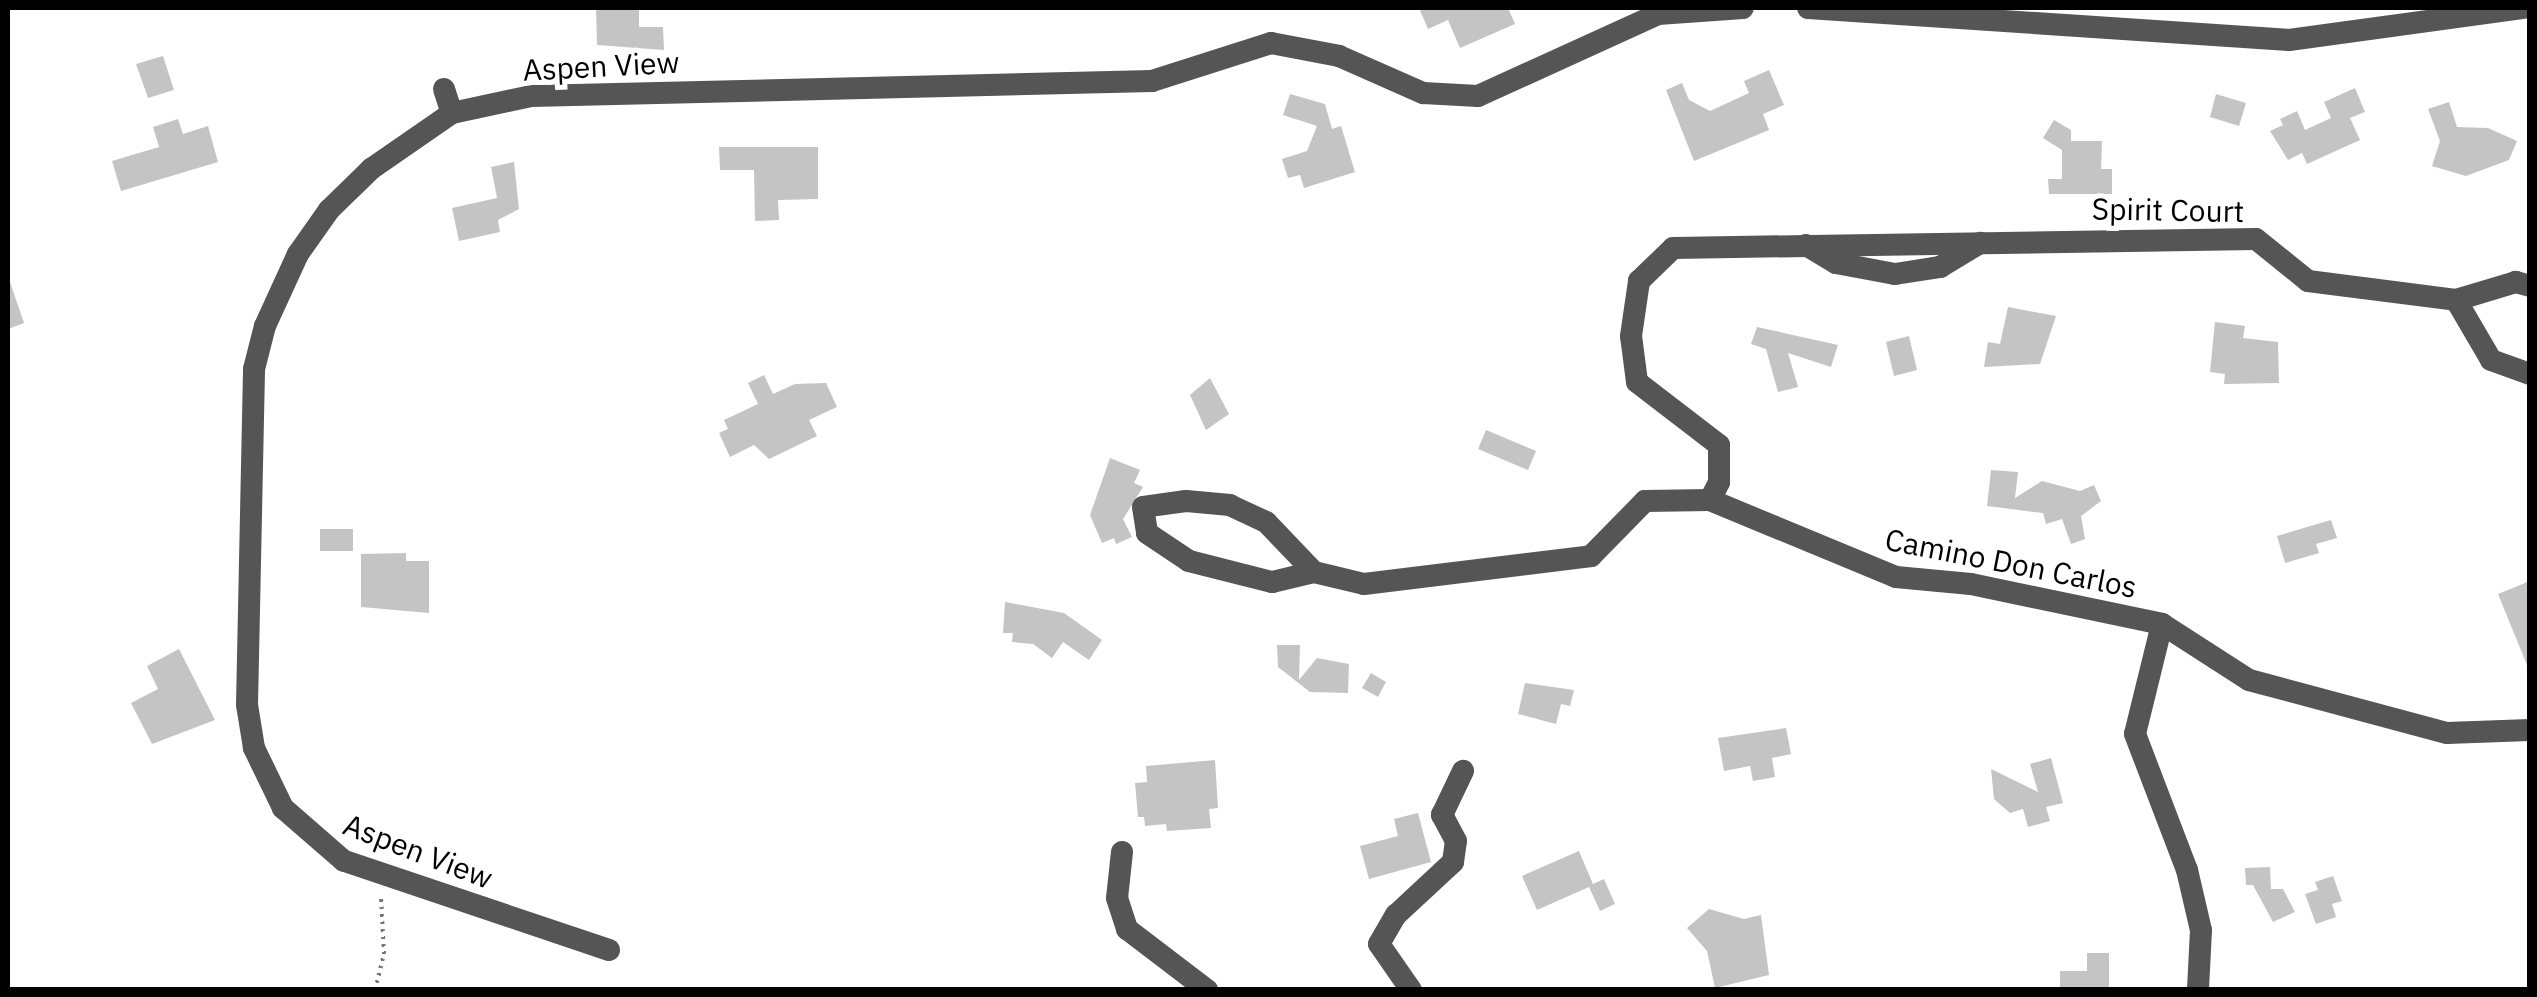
<!DOCTYPE html>
<html>
<head>
<meta charset="utf-8">
<style>
  body { margin:0 }
  #map { position:relative; width:2537px; height:997px; overflow:hidden; background:#fff; font-family:"IBM Plex Sans",sans-serif }
  div>[style] { position:absolute }
  [style*='--x'] { left:calc(var(--x)*1px); top:calc(var(--y)*1px); width:calc(var(--w)*1px); rotate:calc(var(--a)*1deg) }
  .building>* { inset:0; background:#c4c4c4 }
  .path>* { height:4px; margin-top:-2px; transform-origin:0; background:repeating-linear-gradient(90deg,#777 0 2.5px,transparent 0 7.5px) }
  .minor>* { height:22px; margin:-11px; padding:0 11px; transform-origin:11px; border-radius:11px; background:#555 }
  span { translate:-50% -50%; white-space:nowrap; text-align:center; line-height:1.15; -webkit-text-stroke:10px #fff; paint-order:stroke }
  .street-label { font-size:30px; color:#000 }
  .frame { position:absolute; inset:0; border:10px solid #000; pointer-events:none }
</style>
</head>
<body>
<div id="map">
  <div class="building">
    <div style="clip-path:polygon(596px 8px,639px 8px,639px 27px,663px 27px,664px 50px,597px 45px)"></div>
    <div style="clip-path:polygon(1419px 8px,1508px 8px,1515px 24px,1460px 48px,1448px 20px,1428px 29px)"></div>
    <div style="clip-path:polygon(163px 56px,174px 90px,148px 98px,136px 64px)"></div>
    <div style="clip-path:polygon(1769px 70px,1784px 105px,1763px 114px,1769px 130px,1694px 161px,1666px 90px,1682px 83px,1689px 100px,1710px 111px,1749px 93px,1744px 81px)"></div>
    <div style="clip-path:polygon(2355px 88px,2365px 112px,2350px 118px,2360px 140px,2307px 164px,2302px 153px,2288px 160px,2270px 131px,2283px 125px,2280px 119px,2297px 111px,2305px 130px,2331px 118px,2324px 102px)"></div>
    <div style="clip-path:polygon(1290px 94px,1325px 104px,1332px 129px,1341px 126px,1355px 172px,1304px 188px,1300px 175px,1288px 178px,1282px 159px,1307px 151px,1317px 126px,1283px 115px)"></div>
    <div style="clip-path:polygon(2216px 94px,2246px 103px,2239px 126px,2210px 117px)"></div>
    <div style="clip-path:polygon(2449px 102px,2457px 127px,2488px 128px,2517px 141px,2509px 160px,2466px 176px,2432px 166px,2440px 141px,2428px 109px)"></div>
    <div style="clip-path:polygon(178px 119px,183px 134px,208px 126px,218px 162px,121px 191px,112px 161px,159px 147px,153px 127px)"></div>
    <div style="clip-path:polygon(2054px 120px,2071px 130px,2071px 141px,2102px 141px,2101px 169px,2112px 169px,2112px 194px,2049px 194px,2048px 179px,2062px 179px,2062px 150px,2043px 138px)"></div>
    <div style="clip-path:polygon(719px 147px,818px 147px,818px 199px,778px 200px,779px 220px,755px 221px,754px 170px,720px 170px)"></div>
    <div style="clip-path:polygon(514px 162px,519px 209px,498px 220px,500px 232px,459px 241px,452px 208px,497px 198px,491px 167px)"></div>
    <div style="clip-path:polygon(10px 282px,24px 323px,8px 329px,8px 283px)"></div>
    <div style="clip-path:polygon(2008px 307px,2056px 316px,2040px 364px,1984px 367px,1988px 342px,2000px 344px)"></div>
    <div style="clip-path:polygon(2215px 322px,2245px 326px,2243px 338px,2278px 342px,2279px 383px,2224px 384px,2225px 374px,2210px 372px)"></div>
    <div style="clip-path:polygon(1757px 327px,1838px 345px,1831px 367px,1788px 353px,1798px 387px,1778px 392px,1766px 349px,1751px 344px)"></div>
    <div style="clip-path:polygon(1909px 336px,1917px 370px,1894px 376px,1886px 342px)"></div>
    <div style="clip-path:polygon(764px 375px,773px 394px,795px 384px,826px 383px,837px 407px,809px 420px,817px 436px,769px 459px,754px 445px,730px 457px,719px 433px,728px 429px,724px 420px,758px 404px,748px 383px)"></div>
    <div style="clip-path:polygon(1210px 378px,1229px 414px,1206px 430px,1190px 395px)"></div>
    <div style="clip-path:polygon(1486px 430px,1536px 451px,1528px 470px,1478px 449px)"></div>
    <div style="clip-path:polygon(1110px 458px,1140px 470px,1134px 483px,1143px 487px,1123px 519px,1132px 537px,1116px 544px,1114px 538px,1102px 543px,1090px 515px)"></div>
    <div style="clip-path:polygon(1991px 470px,2018px 472px,2015px 498px,2042px 481px,2080px 491px,2094px 485px,2101px 501px,2081px 516px,2085px 539px,2071px 544px,2062px 519px,2046px 524px,2043px 513px,1987px 506px)"></div>
    <div style="clip-path:polygon(2331px 520px,2337px 538px,2316px 544px,2319px 553px,2285px 563px,2277px 536px)"></div>
    <div style="clip-path:polygon(320px 529px,353px 529px,353px 551px,320px 551px)"></div>
    <div style="clip-path:polygon(406px 553px,406px 561px,429px 561px,429px 613px,361px 607px,361px 554px)"></div>
    <div style="clip-path:polygon(2530px 581px,2530px 670px,2529px 670px,2498px 594px)"></div>
    <div style="clip-path:polygon(1005px 602px,1064px 613px,1102px 640px,1089px 660px,1063px 642px,1052px 658px,1033px 644px,1012px 642px,1013px 633px,1003px 633px)"></div>
    <div style="clip-path:polygon(1277px 645px,1300px 645px,1299px 680px,1317px 658px,1349px 664px,1348px 693px,1310px 692px,1278px 667px)"></div>
    <div style="clip-path:polygon(179px 649px,215px 720px,152px 744px,131px 703px,158px 689px,147px 666px)"></div>
    <div style="clip-path:polygon(1371px 673px,1386px 682px,1378px 697px,1362px 688px)"></div>
    <div style="clip-path:polygon(1525px 683px,1574px 690px,1570px 706px,1561px 704px,1556px 724px,1518px 714px)"></div>
    <div style="clip-path:polygon(1786px 728px,1791px 754px,1772px 758px,1775px 777px,1753px 781px,1750px 766px,1724px 771px,1718px 738px)"></div>
    <div style="clip-path:polygon(2051px 758px,2063px 803px,2046px 807px,2050px 821px,2028px 827px,2023px 809px,2010px 813px,1994px 799px,1991px 769px,2038px 792px,2030px 764px)"></div>
    <div style="clip-path:polygon(1215px 760px,1218px 808px,1209px 809px,1211px 828px,1167px 831px,1166px 824px,1145px 826px,1144px 817px,1138px 817px,1135px 783px,1147px 782px,1146px 766px)"></div>
    <div style="clip-path:polygon(1418px 813px,1431px 862px,1369px 879px,1360px 846px,1398px 836px,1394px 819px)"></div>
    <div style="clip-path:polygon(1579px 851px,1593px 884px,1604px 879px,1615px 904px,1600px 911px,1589px 887px,1537px 910px,1522px 876px)"></div>
    <div style="clip-path:polygon(2270px 867px,2271px 889px,2283px 889px,2295px 912px,2273px 922px,2253px 885px,2246px 885px,2245px 868px)"></div>
    <div style="clip-path:polygon(2333px 876px,2342px 901px,2332px 904px,2336px 917px,2316px 924px,2305px 894px,2318px 890px,2315px 882px)"></div>
    <div style="clip-path:polygon(1709px 909px,1744px 919px,1761px 915px,1769px 975px,1715px 988px,1707px 951px,1687px 928px)"></div>
    <div style="clip-path:polygon(2087px 953px,2109px 953px,2109px 990px,2060px 990px,2060px 971px,2087px 971px)"></div>
  </div>
  <div class="path">
    <div style="--x:375;--y:990;--w:37;--a:-76"></div>
    <div style="--x:384;--y:954;--w:58;--a:-93"></div>
  </div>
  <div class="minor">
    <div style="--x:1808;--y:8;--w:482;--a:3.8"></div>
    <div style="--x:2289;--y:40;--w:237;--a:-7.8"></div>
    <div style="--x:444;--y:89;--w:25;--a:72"></div>
    <div style="--x:1806;--y:245;--w:35;--a:31"></div>
    <div style="--x:1836;--y:263;--w:60;--a:10.6"></div>
    <div style="--x:1895;--y:274;--w:46;--a:-8.8"></div>
    <div style="--x:1940;--y:267;--w:47;--a:-31"></div>
    <div style="--x:2530;--y:286;--w:15;--a:-164"></div>
    <div style="--x:2516;--y:282;--w:63;--a:163.3"></div>
    <div style="--x:2456;--y:300;--w:69;--a:59.7"></div>
    <div style="--x:2491;--y:360;--w:41;--a:19.7"></div>
    <div style="--x:1710;--y:500;--w:20;--a:-63"></div>
    <div style="--x:1719;--y:482;--w:37;--a:-90"></div>
    <div style="--x:1719;--y:445;--w:103;--a:-142.5"></div>
    <div style="--x:1637;--y:382;--w:46;--a:-97.4"></div>
    <div style="--x:1631;--y:336;--w:56;--a:-81.7"></div>
    <div style="--x:1639;--y:281;--w:47;--a:-44.1"></div>
    <div style="--x:1673;--y:248;--w:583;--a:-0.88"></div>
    <div style="--x:2256;--y:239;--w:67;--a:38.9"></div>
    <div style="--x:2308;--y:281;--w:149;--a:7.3"></div>
    <div style="--x:1314;--y:572;--w:69;--a:-133.8"></div>
    <div style="--x:1266;--y:522;--w:40;--a:-155"></div>
    <div style="--x:1230;--y:505;--w:44;--a:-174.8"></div>
    <div style="--x:1186;--y:501;--w:43;--a:172.1"></div>
    <div style="--x:1143;--y:507;--w:26;--a:81"></div>
    <div style="--x:1147;--y:533;--w:50;--a:33.7"></div>
    <div style="--x:1189;--y:561;--w:86;--a:14.2"></div>
    <div style="--x:1272;--y:582;--w:43;--a:-13.4"></div>
    <div style="--x:1314;--y:572;--w:51;--a:13.5"></div>
    <div style="--x:1364;--y:584;--w:229;--a:-7"></div>
    <div style="--x:1591;--y:556;--w:77;--a:-45.5"></div>
    <div style="--x:1645;--y:501;--w:65;--a:-0.9"></div>
    <div style="--x:1710;--y:500;--w:201;--a:22.5"></div>
    <div style="--x:1896;--y:577;--w:75;--a:5.3"></div>
    <div style="--x:1971;--y:584;--w:195;--a:11.8"></div>
    <div style="--x:2162;--y:624;--w:103;--a:32.8"></div>
    <div style="--x:2249;--y:680;--w:205;--a:15"></div>
    <div style="--x:2447;--y:733;--w:83;--a:-2.1"></div>
    <div style="--x:2162;--y:624;--w:113;--a:103.8"></div>
    <div style="--x:2135;--y:734;--w:146;--a:69.1"></div>
    <div style="--x:2187;--y:870;--w:62;--a:76.9"></div>
    <div style="--x:2201;--y:930;--w:60;--a:92.9"></div>
    <div style="--x:1122;--y:852;--w:46;--a:96.2"></div>
    <div style="--x:1117;--y:898;--w:33;--a:72"></div>
    <div style="--x:1127;--y:929;--w:101;--a:37.3"></div>
    <div style="--x:609;--y:950;--w:280;--a:-161.4"></div>
    <div style="--x:344;--y:861;--w:81;--a:-139"></div>
    <div style="--x:283;--y:808;--w:67;--a:-115.8"></div>
    <div style="--x:254;--y:748;--w:44;--a:-99.2"></div>
    <div style="--x:247;--y:705;--w:336;--a:-88.8"></div>
    <div style="--x:254;--y:369;--w:44;--a:-75.7"></div>
    <div style="--x:265;--y:326;--w:79;--a:-65.4"></div>
    <div style="--x:298;--y:254;--w:54;--a:-54.8"></div>
    <div style="--x:329;--y:210;--w:59;--a:-44.3"></div>
    <div style="--x:371;--y:169;--w:98;--a:-34.7"></div>
    <div style="--x:452;--y:113;--w:81;--a:-12.1"></div>
    <div style="--x:531;--y:96;--w:621;--a:-1.38"></div>
    <div style="--x:1152;--y:81;--w:125;--a:-17.7"></div>
    <div style="--x:1271;--y:43;--w:69;--a:10.8"></div>
    <div style="--x:1339;--y:56;--w:92;--a:23.8"></div>
    <div style="--x:1423;--y:93;--w:55;--a:3.1"></div>
    <div style="--x:1478;--y:96;--w:198;--a:-24.5"></div>
    <div style="--x:1658;--y:14;--w:85;--a:-4"></div>
    <div style="--x:1411;--y:990;--w:56;--a:-124.8"></div>
    <div style="--x:1379;--y:944;--w:34;--a:-60"></div>
    <div style="--x:1396;--y:915;--w:78;--a:-42.9"></div>
    <div style="--x:1453;--y:862;--w:21;--a:-82"></div>
    <div style="--x:1456;--y:841;--w:30;--a:-118"></div>
    <div style="--x:1442;--y:815;--w:49;--a:-64.5"></div>
  </div>
  <div class="street-label">
    <span style="left:601px;top:66px;rotate:-3deg">Aspen View</span>
    <span style="left:2168px;top:210px;rotate:1deg">Spirit Court</span>
    <span style="left:2011px;top:563px;rotate:11deg">Camino Don Carlos</span>
    <span style="left:418px;top:851px;rotate:21deg">Aspen View</span>
  </div>
  <div class="frame"></div>
</div>
</body>
</html>
